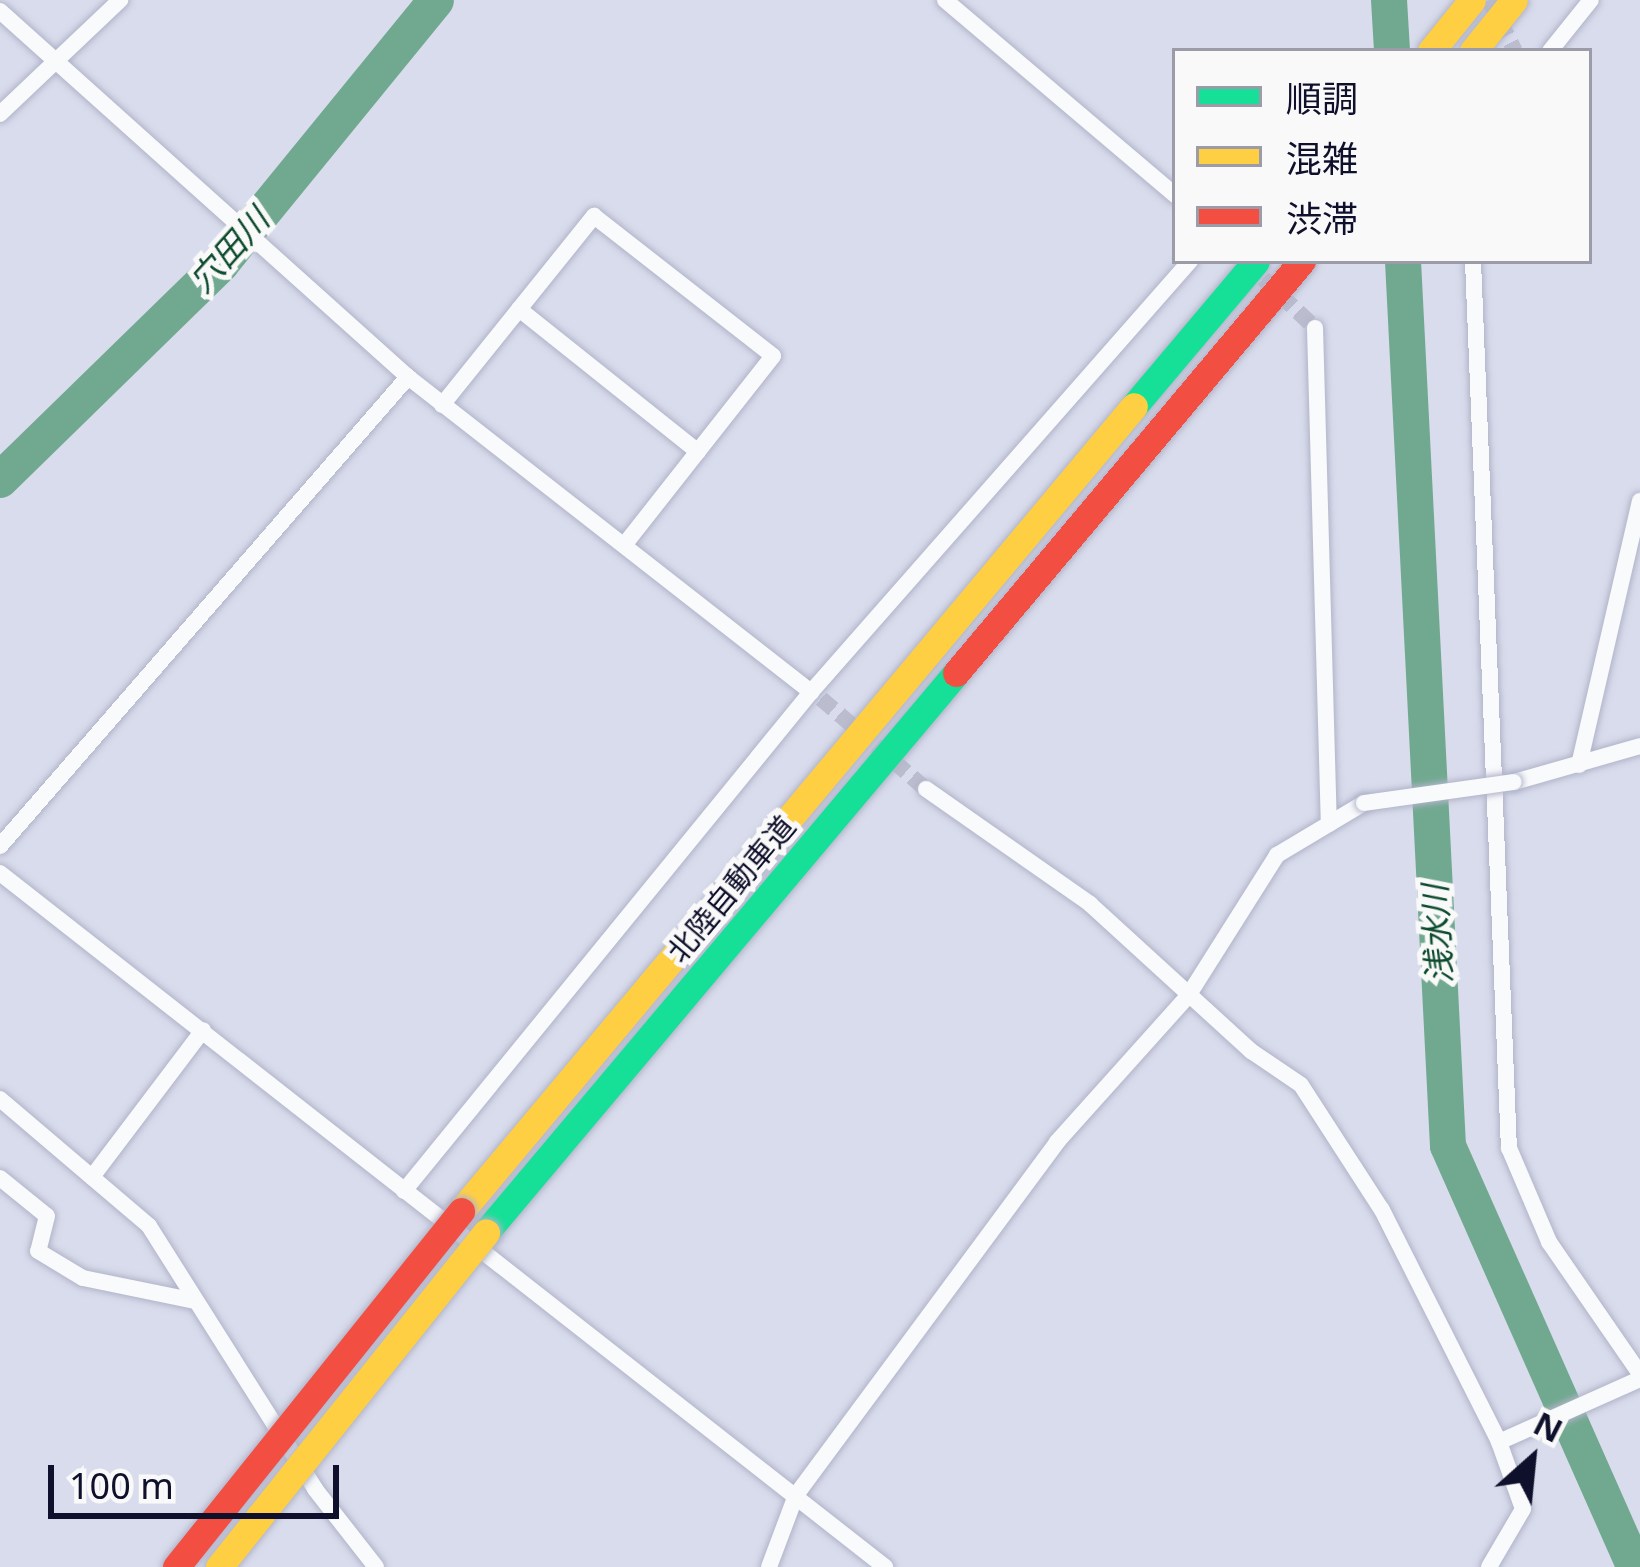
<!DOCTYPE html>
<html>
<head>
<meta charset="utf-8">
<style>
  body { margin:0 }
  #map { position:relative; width:1640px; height:1567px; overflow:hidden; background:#d9dcec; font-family:"Noto Sans","Noto Sans JP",sans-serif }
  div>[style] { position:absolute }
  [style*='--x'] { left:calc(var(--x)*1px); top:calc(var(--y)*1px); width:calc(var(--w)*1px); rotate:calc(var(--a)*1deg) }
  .river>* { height:36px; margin:-18px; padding:0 18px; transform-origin:18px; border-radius:18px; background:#71a990 }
  .street-tunnel>* { height:16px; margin-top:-8px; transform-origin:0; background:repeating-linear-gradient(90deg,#bbbdcf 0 16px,transparent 0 24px) }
  .roads { filter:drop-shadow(0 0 3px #b1b4c9) drop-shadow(0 0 3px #b1b4c9) }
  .street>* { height:16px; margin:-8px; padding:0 8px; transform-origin:8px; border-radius:8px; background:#f9fafc }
  .fast>* { height:27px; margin:-13.5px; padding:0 13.5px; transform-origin:13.5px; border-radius:13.5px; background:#16e098 }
  .slow>* { height:27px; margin:-13.5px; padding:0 13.5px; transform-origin:13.5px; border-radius:13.5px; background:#ffcf43 }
  .jam>* { height:27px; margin:-13.5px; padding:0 13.5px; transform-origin:13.5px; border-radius:13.5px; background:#f24e42 }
  .bridges { filter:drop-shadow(0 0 3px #b1b4c9) drop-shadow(0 0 3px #b1b4c9) }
  .street-bridge>* { height:16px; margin:-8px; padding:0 8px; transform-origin:8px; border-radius:8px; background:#f9fafc }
  .slow-bridge>* { height:27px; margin:-13.5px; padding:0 13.5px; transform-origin:13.5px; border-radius:13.5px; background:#ffcf43 }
  .jam-bridge>* { height:27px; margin:-13.5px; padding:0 13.5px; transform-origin:13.5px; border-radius:13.5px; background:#f24e42 }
  span { translate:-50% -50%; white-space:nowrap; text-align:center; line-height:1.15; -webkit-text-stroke:10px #f9f9f9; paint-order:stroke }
  .street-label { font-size:30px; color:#0f102b }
  .water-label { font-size:33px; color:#0c4b2e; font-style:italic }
  .legend { position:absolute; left:1172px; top:48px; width:420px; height:216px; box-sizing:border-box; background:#f9f9f9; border:3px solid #9b9ca7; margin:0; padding:15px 21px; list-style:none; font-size:36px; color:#0f102b }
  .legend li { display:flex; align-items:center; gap:24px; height:60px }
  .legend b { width:60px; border:3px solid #9b9ca7 }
  .north { position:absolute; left:1472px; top:1399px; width:120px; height:120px; -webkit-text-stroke:9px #f9f9f9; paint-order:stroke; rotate:27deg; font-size:33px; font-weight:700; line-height:48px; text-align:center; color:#0f102b }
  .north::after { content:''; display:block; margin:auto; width:42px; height:54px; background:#0f102b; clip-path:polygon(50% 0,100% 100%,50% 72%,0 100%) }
  .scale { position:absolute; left:48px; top:1465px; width:291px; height:54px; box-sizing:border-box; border:6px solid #0f102b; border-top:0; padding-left:15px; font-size:36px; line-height:42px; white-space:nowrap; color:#0f102b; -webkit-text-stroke:9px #f9f9f9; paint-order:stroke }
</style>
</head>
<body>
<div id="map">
  <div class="river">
    <div style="--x:1389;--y:0;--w:51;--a:86.6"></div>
    <div style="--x:1403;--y:261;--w:886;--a:87.09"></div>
    <div style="--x:1448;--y:1146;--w:461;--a:66.1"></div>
    <div style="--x:0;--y:480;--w:309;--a:-44.3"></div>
    <div style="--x:221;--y:264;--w:340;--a:-50.8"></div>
  </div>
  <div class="street-tunnel">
    <div style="--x:1489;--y:0;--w:57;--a:63"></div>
    <div style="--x:1246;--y:262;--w:95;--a:43.7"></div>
    <div style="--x:803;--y:683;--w:162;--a:40.8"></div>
  </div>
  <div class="roads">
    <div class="street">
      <div style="--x:945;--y:0;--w:302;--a:40.3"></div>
      <div style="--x:0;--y:11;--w:548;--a:41.89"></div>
      <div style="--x:408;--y:377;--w:512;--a:38.01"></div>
      <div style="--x:1550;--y:51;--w:65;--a:-51.2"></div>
      <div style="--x:0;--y:114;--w:166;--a:-43.5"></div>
      <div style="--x:1473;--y:261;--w:888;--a:87.68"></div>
      <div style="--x:1509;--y:1148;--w:102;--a:66.9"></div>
      <div style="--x:1549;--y:1242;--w:160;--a:55.4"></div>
      <div style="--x:519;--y:309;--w:229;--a:38.6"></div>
      <div style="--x:1315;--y:328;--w:496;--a:88.4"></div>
      <div style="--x:442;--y:405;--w:243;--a:-51.2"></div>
      <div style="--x:594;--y:216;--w:227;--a:38"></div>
      <div style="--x:773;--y:356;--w:239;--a:128.2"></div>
      <div style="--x:1579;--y:765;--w:271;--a:-77"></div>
      <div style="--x:1514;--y:782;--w:131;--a:-15.9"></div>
      <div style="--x:926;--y:789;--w:200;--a:35"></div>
      <div style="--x:1090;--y:904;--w:218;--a:42.4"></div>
      <div style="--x:1251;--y:1051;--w:60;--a:34.2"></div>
      <div style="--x:1301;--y:1085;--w:149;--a:57.1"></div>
      <div style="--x:1382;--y:1210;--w:260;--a:63.2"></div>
      <div style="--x:1499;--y:1442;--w:71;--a:70.3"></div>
      <div style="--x:1523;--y:1509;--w:67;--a:120.4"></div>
      <div style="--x:0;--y:846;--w:622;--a:-48.98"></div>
      <div style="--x:0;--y:873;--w:1125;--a:38.1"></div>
      <div style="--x:0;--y:1099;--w:196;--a:40.4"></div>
      <div style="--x:149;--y:1226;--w:311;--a:57.7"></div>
      <div style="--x:315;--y:1489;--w:99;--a:52"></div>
      <div style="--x:92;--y:1177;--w:184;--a:-52.9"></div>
      <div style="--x:0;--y:1178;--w:60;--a:39"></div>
      <div style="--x:47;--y:1216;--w:36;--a:104"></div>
      <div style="--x:38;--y:1251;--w:52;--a:31"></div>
      <div style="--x:83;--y:1278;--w:114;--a:11.6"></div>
      <div style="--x:404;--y:1191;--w:644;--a:-50.8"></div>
      <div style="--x:811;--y:692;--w:574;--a:-48.67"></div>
      <div style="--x:1499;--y:1442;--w:154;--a:-24.1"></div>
      <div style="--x:769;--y:1567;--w:77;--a:-69.4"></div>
      <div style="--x:796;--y:1495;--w:439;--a:-53.5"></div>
      <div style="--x:1057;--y:1142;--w:196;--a:-48.1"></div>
      <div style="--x:1188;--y:996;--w:167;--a:-57.7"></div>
      <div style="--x:1277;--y:855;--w:101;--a:-30.9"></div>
    </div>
    <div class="fast">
      <div style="--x:1134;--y:406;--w:189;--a:-49.9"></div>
      <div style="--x:486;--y:1232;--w:730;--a:-49.94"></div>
    </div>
    <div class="slow">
      <div style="--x:1431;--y:51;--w:65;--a:-51.2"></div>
      <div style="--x:1473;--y:51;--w:65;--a:-51.2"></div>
      <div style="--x:461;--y:1211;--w:1049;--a:-50.1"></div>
    </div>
    <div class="jam">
      <div style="--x:956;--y:673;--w:538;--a:-49.98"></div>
    </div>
  </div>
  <div class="bridges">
    <div class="street-bridge">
      <div style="--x:1364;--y:803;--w:151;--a:-8"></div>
    </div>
    <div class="slow-bridge">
      <div style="--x:219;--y:1567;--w:428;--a:-51.4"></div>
    </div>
    <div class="jam-bridge">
      <div style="--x:176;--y:1567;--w:456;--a:-51.3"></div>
    </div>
  </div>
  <div class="street-label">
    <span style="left:731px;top:889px;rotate:-50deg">北陸自動車道</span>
  </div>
  <div class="water-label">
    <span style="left:229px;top:250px;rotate:-48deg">穴田川</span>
    <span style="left:1437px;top:934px;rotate:-93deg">浅水川</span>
  </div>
  <ul class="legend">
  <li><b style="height:15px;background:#16e098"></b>順調</li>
  <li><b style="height:15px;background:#ffcf43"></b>混雑</li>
  <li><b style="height:15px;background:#f24e42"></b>渋滞</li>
  </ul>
  <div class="north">N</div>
  <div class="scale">100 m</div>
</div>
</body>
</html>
